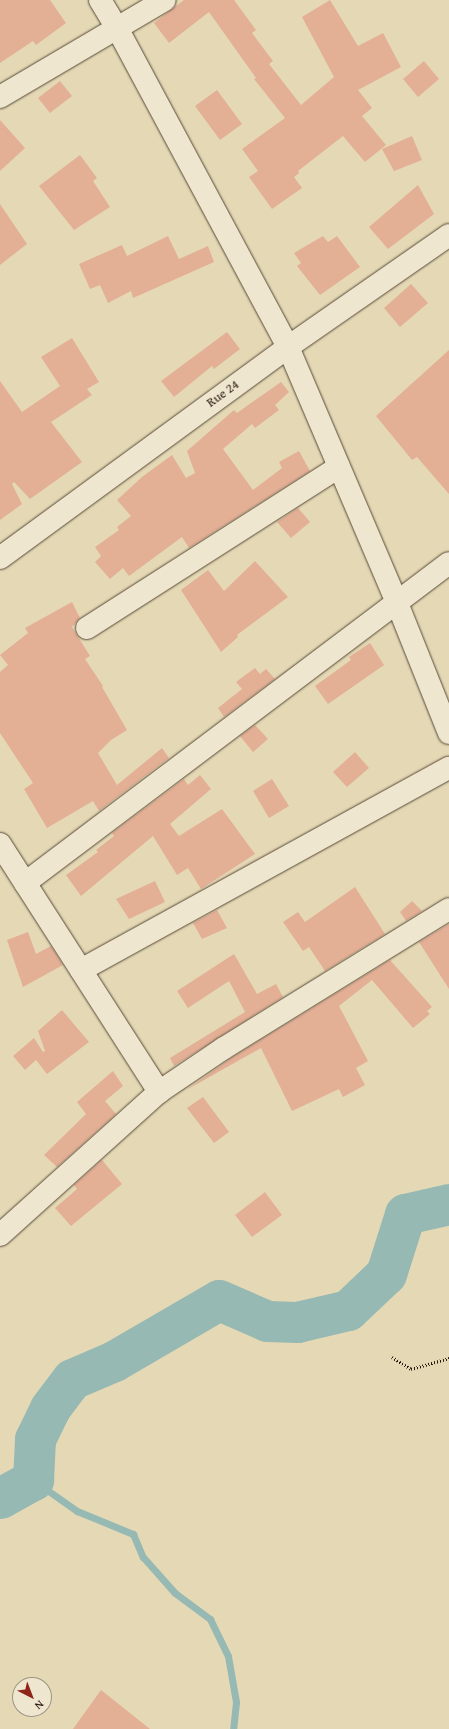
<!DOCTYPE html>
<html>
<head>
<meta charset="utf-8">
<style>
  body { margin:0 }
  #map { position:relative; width:449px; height:1729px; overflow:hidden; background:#e5d9b5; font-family:"Gentium Book Plus",serif }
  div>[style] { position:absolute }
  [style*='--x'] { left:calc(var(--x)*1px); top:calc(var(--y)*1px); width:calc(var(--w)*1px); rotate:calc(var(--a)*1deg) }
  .stream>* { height:7px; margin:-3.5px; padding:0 3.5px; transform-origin:3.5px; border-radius:3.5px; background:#96b9b3 }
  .river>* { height:41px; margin:-20.5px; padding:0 20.5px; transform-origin:20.5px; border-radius:20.5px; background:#96b9b3 }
  .building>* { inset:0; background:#e3af95 }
  .path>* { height:2.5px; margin-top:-1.25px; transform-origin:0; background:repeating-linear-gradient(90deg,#29190e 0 1px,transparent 0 3px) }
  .roads { filter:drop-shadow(0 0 1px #584938) drop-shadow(0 0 1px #584938) }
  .minor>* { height:22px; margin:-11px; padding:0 11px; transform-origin:11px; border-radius:11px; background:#eee6cf }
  span { translate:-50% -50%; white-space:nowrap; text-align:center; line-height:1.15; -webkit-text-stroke:3px #eee6cf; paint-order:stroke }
  .street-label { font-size:13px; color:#29190e }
  .north { position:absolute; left:12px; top:1677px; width:40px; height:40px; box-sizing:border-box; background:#eee6cf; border:1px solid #9f9482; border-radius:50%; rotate:138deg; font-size:11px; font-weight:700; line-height:16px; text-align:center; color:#29190e }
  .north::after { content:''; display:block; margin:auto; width:14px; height:18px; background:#8f2418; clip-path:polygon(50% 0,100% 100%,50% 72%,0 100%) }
</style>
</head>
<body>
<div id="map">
  <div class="stream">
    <div style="--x:33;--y:1480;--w:54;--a:35.2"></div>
    <div style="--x:77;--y:1511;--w:61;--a:22.3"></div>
    <div style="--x:133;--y:1534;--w:25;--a:67"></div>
    <div style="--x:143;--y:1557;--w:48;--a:48.4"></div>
    <div style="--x:175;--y:1593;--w:44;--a:36.6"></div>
    <div style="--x:210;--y:1619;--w:41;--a:64.1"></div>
    <div style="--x:228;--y:1656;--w:47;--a:80.1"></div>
    <div style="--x:236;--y:1702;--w:27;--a:96"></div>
  </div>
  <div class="river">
    <div style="--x:0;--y:1498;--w:38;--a:-29"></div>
    <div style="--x:33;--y:1480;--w:41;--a:-87.2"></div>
    <div style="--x:35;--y:1439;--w:34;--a:-64"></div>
    <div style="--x:50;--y:1408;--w:36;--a:-53"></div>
    <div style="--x:72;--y:1379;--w:46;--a:-23.2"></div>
    <div style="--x:114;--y:1361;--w:121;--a:-30.2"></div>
    <div style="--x:219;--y:1300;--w:52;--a:23.6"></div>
    <div style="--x:267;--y:1321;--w:30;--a:2"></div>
    <div style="--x:297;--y:1322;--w:52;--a:-13.2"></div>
    <div style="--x:348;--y:1310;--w:52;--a:-43.5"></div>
    <div style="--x:386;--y:1274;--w:63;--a:-72.4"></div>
    <div style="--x:405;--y:1214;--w:45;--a:-12.8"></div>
  </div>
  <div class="building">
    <div style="clip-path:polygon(0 0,50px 0,66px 23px,36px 45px,33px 41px,0 63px)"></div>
    <div style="clip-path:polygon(184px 0,234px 0,256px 30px,252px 33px,273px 61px,269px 64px,301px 105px,334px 77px,302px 17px,330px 0,358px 46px,383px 33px,401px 67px,358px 90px,372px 108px,362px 116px,386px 145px,365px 162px,343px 136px,298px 171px,299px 173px,294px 177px,302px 188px,272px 209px,249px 177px,258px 171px,242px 149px,285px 118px,254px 79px,256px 78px,209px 12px,169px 43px,154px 23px)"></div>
    <div style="clip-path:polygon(424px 61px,439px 79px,418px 97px,403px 79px)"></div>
    <div style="clip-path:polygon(60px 81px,72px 96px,50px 113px,38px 98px)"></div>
    <div style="clip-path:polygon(217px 90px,242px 124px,220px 140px,195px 106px)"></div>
    <div style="clip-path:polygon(0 120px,25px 148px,0 171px)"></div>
    <div style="clip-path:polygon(412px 136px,422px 160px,394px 171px,382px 149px)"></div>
    <div style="clip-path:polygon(80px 155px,97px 178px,93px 181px,110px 207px,74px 230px,39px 186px)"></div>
    <div style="clip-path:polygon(418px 185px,434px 214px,388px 249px,369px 227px)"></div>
    <div style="clip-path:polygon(0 204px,27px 244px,0 265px)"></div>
    <div style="clip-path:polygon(168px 236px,179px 259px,208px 246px,214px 262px,133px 298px,131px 291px,108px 303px,100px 285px,90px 289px,79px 264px,122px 245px,127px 256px)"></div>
    <div style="clip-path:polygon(323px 236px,328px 242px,337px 236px,360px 267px,320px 295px,297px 266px,301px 263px,294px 253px)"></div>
    <div style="clip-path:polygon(411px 284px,428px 303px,400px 327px,384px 308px)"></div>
    <div style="clip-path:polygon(227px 332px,240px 349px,214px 369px,212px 366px,174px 397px,161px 381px)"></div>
    <div style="clip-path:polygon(72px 338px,99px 382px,87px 389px,92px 395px,51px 422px,82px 462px,30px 499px,14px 482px,12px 484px,22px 504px,0 520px,0 381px,22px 412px,60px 386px,41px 357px)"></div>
    <div style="clip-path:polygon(449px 350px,449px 494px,417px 457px,412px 460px,376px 416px)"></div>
    <div style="clip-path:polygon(281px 382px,289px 392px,275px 405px,279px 410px,255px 428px,252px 424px,223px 449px,253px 490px,282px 468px,279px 462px,299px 451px,310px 471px,189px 548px,182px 537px,129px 576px,123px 568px,110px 579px,95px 562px,101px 556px,95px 547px,119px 530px,117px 527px,131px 516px,117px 500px,142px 477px,172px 455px,186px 478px,195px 473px,187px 451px,234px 410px,237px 413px)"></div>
    <div style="clip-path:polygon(298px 508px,310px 522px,291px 538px,277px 522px)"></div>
    <div style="clip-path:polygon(255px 561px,288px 597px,237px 635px,238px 637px,221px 652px,181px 590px,208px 570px,224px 591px)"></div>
    <div style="clip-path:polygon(72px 602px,80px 618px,72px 627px,90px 656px,85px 659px,103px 686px,102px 687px,127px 730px,111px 740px,98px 753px,117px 785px,162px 748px,169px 758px,99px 811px,93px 801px,47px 828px,24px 789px,33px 783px,0 733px,0 672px,8px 665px,0 655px,28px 633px,25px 628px)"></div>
    <div style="clip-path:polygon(370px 643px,384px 665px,328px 704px,315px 686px,351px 660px,349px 657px)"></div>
    <div style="clip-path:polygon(255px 668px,260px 674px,266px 669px,275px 679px,224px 717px,218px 708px,242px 689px,236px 682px)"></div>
    <div style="clip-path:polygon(255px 725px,268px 739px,253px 752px,240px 736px)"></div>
    <div style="clip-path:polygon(355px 752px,369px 768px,347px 787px,333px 772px)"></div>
    <div style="clip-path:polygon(200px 775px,211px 789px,170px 824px,179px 836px,222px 809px,255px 854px,201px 889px,188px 868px,177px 875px,153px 836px,81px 896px,66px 875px,98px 852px,96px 850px,114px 836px,112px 833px,184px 779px,188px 785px)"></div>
    <div style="clip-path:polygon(272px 779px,289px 806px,269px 818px,253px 791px)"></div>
    <div style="clip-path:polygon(155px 881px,165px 902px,129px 919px,116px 899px)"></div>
    <div style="clip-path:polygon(355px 887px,385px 934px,325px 971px,309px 947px,303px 951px,283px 922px,298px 912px,305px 922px)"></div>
    <div style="clip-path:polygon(412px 901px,422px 911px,406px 921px,400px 912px)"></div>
    <div style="clip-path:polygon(217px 910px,227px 928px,202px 939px,193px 923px)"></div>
    <div style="clip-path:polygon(449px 924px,449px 989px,419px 942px)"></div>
    <div style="clip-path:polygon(28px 932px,36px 954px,51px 946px,63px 965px,23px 987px,7px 940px)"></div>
    <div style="clip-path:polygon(234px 954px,257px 994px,276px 984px,283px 997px,174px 1066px,170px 1058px,245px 1012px,229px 981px,188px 1008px,177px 991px)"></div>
    <div style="clip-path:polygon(390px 960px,432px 1007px,427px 1011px,430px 1014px,413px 1028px,372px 980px,339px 1006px,368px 1061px,356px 1068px,365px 1085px,343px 1097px,339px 1089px,292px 1111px,261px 1048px,188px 1089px,231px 1058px)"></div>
    <div style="clip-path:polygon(62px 1010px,89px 1042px,47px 1074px,36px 1060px,25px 1070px,13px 1056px,34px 1038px,43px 1052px,45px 1051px,38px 1031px)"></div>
    <div style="clip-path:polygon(113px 1071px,123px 1086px,105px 1101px,116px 1114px,57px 1167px,44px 1155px,86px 1114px,77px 1102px)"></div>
    <div style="clip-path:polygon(203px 1097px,229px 1132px,214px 1143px,187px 1108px)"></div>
    <div style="clip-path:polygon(102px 1160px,122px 1184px,71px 1226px,55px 1208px,77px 1189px,74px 1185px)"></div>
    <div style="clip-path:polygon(265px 1192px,282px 1215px,252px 1237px,235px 1215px)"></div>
    <div style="clip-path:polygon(101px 1690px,150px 1729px,73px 1729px)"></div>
  </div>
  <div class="path">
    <div style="--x:392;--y:1357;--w:22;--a:32"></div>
    <div style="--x:411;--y:1369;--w:40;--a:-16"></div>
  </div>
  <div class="roads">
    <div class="minor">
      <div style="--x:100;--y:0;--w:33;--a:59"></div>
      <div style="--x:117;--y:28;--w:362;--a:61.8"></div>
      <div style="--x:288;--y:347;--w:278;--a:66.9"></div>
      <div style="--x:397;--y:603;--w:140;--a:68.2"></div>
      <div style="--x:0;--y:97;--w:191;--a:-30.5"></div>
      <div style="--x:0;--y:558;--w:357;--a:-36.2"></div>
      <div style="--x:288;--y:347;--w:196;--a:-34.8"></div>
      <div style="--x:87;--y:628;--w:299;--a:-32.6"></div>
      <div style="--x:0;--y:844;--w:295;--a:57.3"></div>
      <div style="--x:25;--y:883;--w:531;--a:-37.04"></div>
      <div style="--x:81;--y:970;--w:420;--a:-28.8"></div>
      <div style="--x:0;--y:1235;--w:214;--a:-42"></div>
      <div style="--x:159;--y:1092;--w:78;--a:-34.1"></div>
      <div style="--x:224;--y:1048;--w:264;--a:-31.7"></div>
    </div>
  </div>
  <div class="street-label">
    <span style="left:223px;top:394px;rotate:-36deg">Rue 24</span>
  </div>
  <div class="north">N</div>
</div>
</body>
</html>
